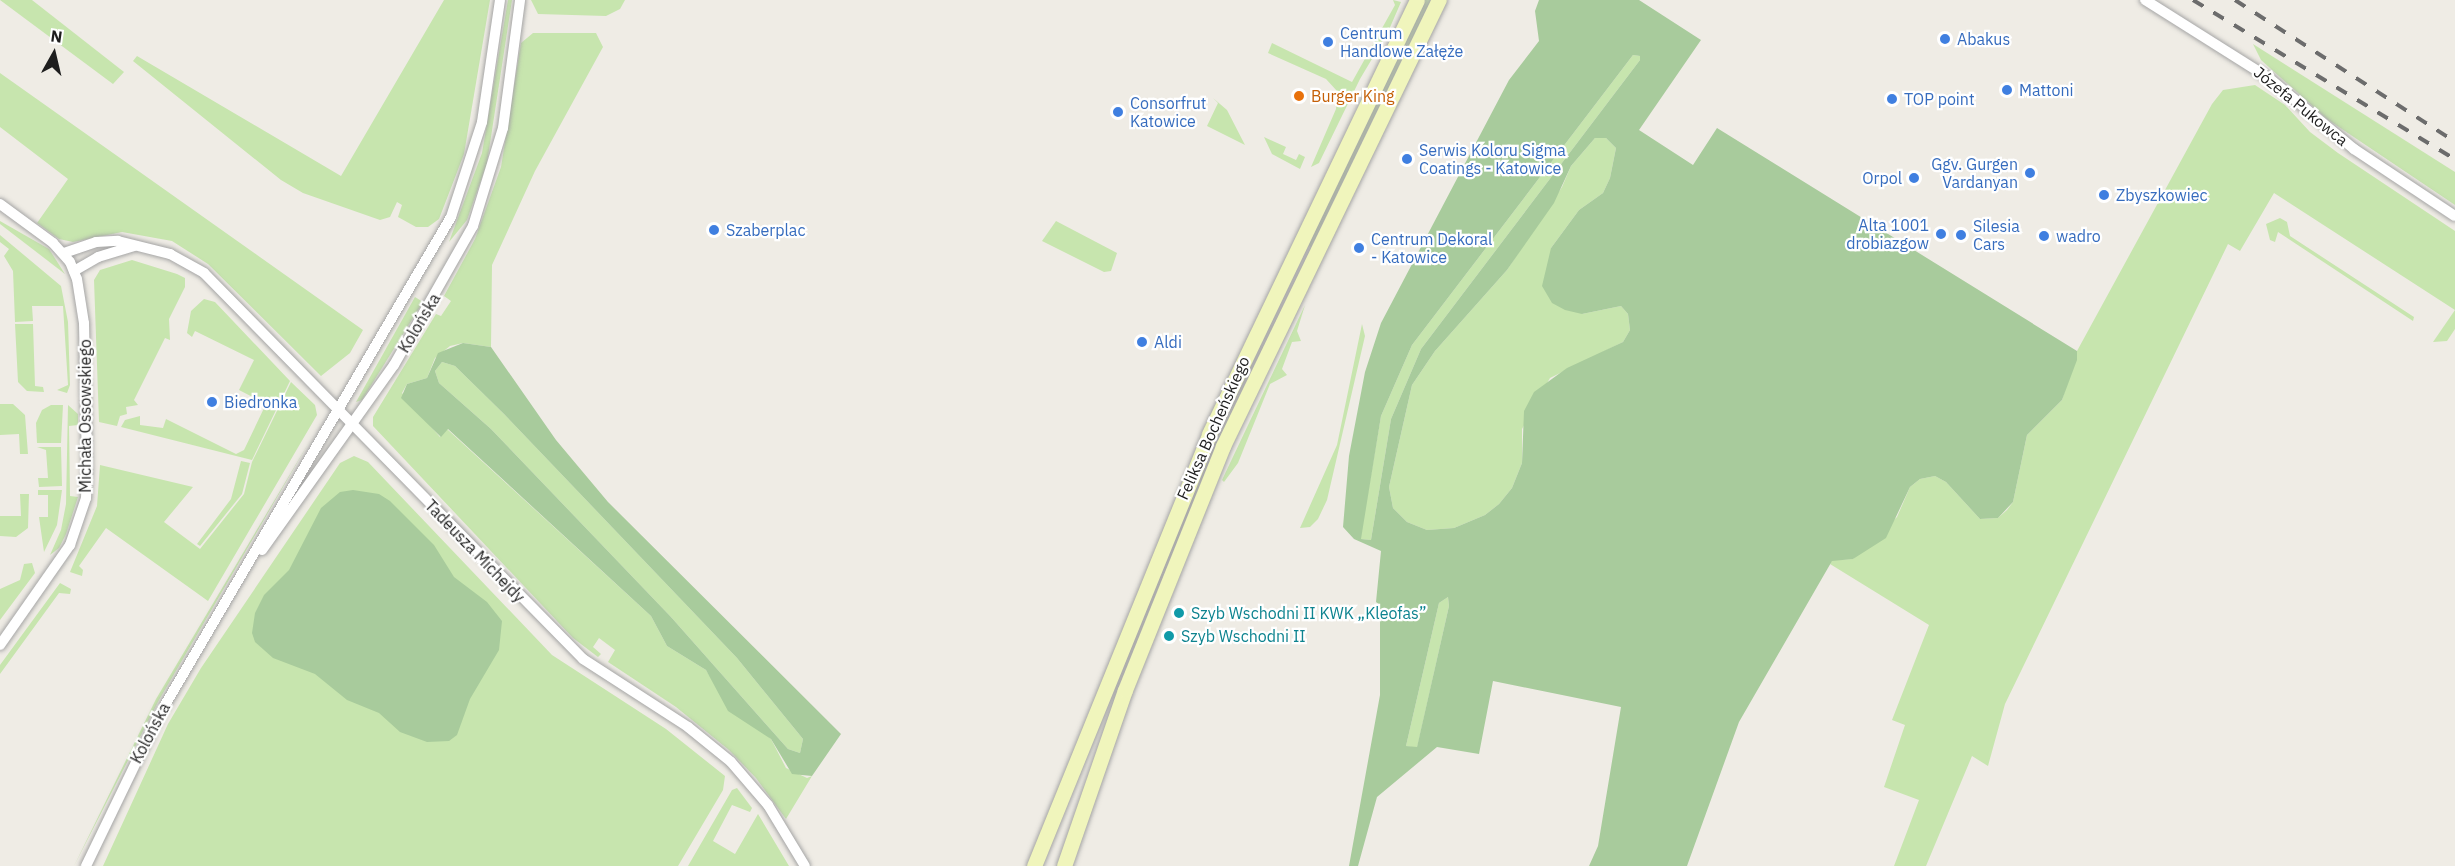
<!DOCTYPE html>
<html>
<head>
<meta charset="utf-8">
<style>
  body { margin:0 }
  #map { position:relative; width:2455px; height:866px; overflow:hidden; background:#efece5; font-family:"IBM Plex Sans",sans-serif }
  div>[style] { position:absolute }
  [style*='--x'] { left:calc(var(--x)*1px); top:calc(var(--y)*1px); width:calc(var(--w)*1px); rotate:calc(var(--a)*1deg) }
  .grass>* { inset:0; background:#c7e5ae }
  .forest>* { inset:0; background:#a8cb9c }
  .roads { filter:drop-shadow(0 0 2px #a5a5a5) drop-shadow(0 0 2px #a5a5a5) }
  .minor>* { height:10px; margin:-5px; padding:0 5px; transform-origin:5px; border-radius:5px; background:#fff }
  .secondary>* { height:15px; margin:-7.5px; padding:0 7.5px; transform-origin:7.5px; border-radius:7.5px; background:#f0f5bc }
  .rail>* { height:4px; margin-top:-2px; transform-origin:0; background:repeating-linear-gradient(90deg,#6c6c6c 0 12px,transparent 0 24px) }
  .dots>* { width:16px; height:16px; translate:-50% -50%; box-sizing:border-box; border:3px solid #fff; border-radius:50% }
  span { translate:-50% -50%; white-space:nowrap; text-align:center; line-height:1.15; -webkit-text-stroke:4.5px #fff; paint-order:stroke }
  .shop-label { font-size:16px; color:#366cbe }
  .left { translate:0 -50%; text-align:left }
  .right { translate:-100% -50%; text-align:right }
  .food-label { font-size:16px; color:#c56008 }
  .street-label { font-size:16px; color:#1e1e1e }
  .culture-label { font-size:16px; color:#0d838f }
  .north { position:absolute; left:24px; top:24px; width:60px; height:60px; -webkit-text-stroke:4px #fff; paint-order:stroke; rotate:8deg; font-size:16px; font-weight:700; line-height:24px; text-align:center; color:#1e1e1e }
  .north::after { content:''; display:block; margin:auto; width:21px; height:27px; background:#1e1e1e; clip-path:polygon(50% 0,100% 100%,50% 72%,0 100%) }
</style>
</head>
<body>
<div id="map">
  <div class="grass">
    <div style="clip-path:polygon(0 0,32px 0,124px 72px,113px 84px)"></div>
    <div style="clip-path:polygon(444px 0,490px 0,464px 154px,439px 219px,428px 227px,416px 227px,398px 217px,402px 205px,397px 202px,390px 217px,380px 220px,303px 193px,281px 180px,133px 61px,137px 56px,341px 176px)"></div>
    <div style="clip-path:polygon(508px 0,512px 0,487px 163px,467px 220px,449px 242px,482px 153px)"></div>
    <div style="clip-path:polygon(531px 0,625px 0,620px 9px,606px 16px,538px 14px)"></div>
    <div style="clip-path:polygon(1393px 0,1401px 2px,1388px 32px,1360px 79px,1319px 163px,1311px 167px,1336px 109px,1337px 91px,1326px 79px,1268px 53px,1272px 43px,1352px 82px,1395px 5px)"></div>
    <div style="clip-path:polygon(1424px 0,1431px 0,1311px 247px,1308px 245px)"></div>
    <div style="clip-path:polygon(533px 33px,596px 33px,603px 47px,535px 171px,492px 265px,491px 347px,463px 343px,450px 346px,435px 358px,427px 378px,407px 384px,402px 393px,440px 437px,447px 429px,651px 616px,667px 646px,706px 670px,722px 695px,771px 739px,786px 768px,807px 778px,812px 776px,786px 819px,756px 778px,729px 750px,676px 707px,608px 662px,615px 650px,599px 638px,593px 647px,601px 654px,598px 657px,573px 638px,373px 426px,373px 417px,436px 314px,441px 316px,451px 301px,444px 296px,475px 239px,501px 167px,521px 43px)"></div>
    <div style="clip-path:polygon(2253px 44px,2455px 172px,2455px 205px,2327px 119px,2261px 60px)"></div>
    <div style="clip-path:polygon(1633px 55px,1640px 56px,1640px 60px,1421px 349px,1391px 419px,1371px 540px,1360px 539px,1381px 416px,1412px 345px)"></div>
    <div style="clip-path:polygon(0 73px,363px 330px,350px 353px,321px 376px,208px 264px,172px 241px,122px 232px,73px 242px,59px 239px,37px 223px,68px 179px,0 127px)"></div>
    <div style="clip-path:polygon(2255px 85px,2285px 105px,2310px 132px,2338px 153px,2455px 231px,2455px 329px,2447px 341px,2433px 342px,2455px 310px,2274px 193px,2240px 251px,2228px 244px,2005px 704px,1988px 766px,1972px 756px,1926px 866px,1894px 866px,1919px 800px,1884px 787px,1905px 725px,1892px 720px,1929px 625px,1830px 564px,1832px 560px,1853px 559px,1897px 517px,1910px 487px,1920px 479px,1935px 476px,1946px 482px,1980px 519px,1998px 518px,2007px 510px,2013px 502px,2027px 435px,2062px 400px,2077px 351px,2212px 104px,2223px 90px)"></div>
    <div style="clip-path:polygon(1213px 98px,1227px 110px,1245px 145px,1207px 126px,1218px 103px)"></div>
    <div style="clip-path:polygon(1264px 137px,1286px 147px,1283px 154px,1296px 160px,1299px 154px,1305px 157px,1300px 169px,1272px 154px)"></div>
    <div style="clip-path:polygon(1595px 138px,1606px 138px,1616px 148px,1610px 178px,1603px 193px,1579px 210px,1551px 248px,1582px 314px,1621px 306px,1628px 314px,1630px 330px,1623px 342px,1550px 378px,1522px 429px,1522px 463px,1512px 488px,1499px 504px,1485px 515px,1454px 528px,1427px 530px,1407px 522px,1393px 508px,1389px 487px,1412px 385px,1435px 351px,1507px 270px,1562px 187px,1571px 166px)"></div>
    <div style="clip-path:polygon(2280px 218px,2287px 222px,2290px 236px,2414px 317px,2413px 321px,2278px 232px,2275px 242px,2270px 240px,2266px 224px)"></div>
    <div style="clip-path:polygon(0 221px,49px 249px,65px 274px,0 224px)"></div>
    <div style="clip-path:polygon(1056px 221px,1117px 253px,1111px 271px,1104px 272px,1042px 241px)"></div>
    <div style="clip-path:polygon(0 235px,61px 286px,68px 322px,70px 385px,67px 393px,57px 390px,68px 385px,63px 306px,32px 306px,33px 321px,15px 322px,13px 271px,4px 256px,9px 249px,0 242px)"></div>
    <div style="clip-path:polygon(132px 260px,177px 274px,185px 278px,185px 287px,169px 319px,170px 340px,165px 338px,134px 400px,138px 405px,126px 407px,127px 414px,120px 416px,117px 426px,99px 422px,94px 280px,100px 270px)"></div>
    <div style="clip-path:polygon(415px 297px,423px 302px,362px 400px,356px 402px)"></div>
    <div style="clip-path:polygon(204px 299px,215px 302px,290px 381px,252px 460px,121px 427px,125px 420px,140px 416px,140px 425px,163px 428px,166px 419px,236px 454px,244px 450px,266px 404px,239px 390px,254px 360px,195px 331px,192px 337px,187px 333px,191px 311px)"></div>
    <div style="clip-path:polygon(1305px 305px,1297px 331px,1301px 341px,1292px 342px,1282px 369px,1287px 375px,1270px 384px,1238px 463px,1224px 482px,1222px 480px)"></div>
    <div style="clip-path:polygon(15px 324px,33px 324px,35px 386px,43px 387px,44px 392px,27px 391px,18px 382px)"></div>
    <div style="clip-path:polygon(1362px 324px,1365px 336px,1327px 500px,1318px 519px,1310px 527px,1300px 528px,1337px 445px)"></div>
    <div style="clip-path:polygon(442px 362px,455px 366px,504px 414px,737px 658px,803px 739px,800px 753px,788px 749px,671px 617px,491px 429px,439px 383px,435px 371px)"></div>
    <div style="clip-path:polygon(291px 382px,315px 405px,317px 415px,208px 601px,106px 528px,79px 566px,83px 570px,82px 576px,70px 572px,97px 506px,100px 465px,193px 487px,164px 522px,200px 549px,244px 494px,252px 462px)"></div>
    <div style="clip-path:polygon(0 404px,13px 404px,25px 415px,28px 454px,20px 454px,19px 434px,0 435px)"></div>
    <div style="clip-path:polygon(63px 405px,61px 443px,37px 443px,36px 423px,42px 410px,51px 405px)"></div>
    <div style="clip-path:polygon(68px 405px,78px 414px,78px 425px,69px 426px,70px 496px,78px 497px,66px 534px,59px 548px,50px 555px,61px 530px,66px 504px)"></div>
    <div style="clip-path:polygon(311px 439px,159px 700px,74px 866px,156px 699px)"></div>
    <div style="clip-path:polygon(37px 447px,61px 447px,62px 486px,39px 487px,38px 478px,48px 478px,46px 450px)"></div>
    <div style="clip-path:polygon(354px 456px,368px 462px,552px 655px,666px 729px,725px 776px,723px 790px,678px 866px,103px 866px,168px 724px,201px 668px,340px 463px)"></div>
    <div style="clip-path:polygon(241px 461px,250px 463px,242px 494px,200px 546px,197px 544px,231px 499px)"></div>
    <div style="clip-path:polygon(38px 490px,62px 490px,57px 525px,44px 552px,39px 517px,48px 517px,48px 495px,38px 495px)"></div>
    <div style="clip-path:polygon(20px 494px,29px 494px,28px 528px,16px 537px,0 536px,0 516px,21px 516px)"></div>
    <div style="clip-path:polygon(32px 563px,35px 573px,0 620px,0 589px,20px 580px,24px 564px)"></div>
    <div style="clip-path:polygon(60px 583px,71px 589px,70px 594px,59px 593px,0 674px,0 665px)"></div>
    <div style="clip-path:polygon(1448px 597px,1449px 606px,1417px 748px,1406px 746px,1439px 603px)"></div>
    <div style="clip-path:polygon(737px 788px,752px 808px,750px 812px,732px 805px,713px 841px,735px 854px,758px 814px,789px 866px,688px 866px,732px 790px)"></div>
  </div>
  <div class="forest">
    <div style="clip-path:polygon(evenodd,1539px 0,1639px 0,1701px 40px,1639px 130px,1693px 165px,1717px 128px,2077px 351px,2077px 360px,2062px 400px,2027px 435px,2013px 502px,1998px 518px,1980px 519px,1946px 482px,1935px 476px,1920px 479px,1910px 487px,1886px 538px,1853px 559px,1832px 561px,1739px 722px,1687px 866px,1589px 866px,1598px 846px,1621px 707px,1493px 681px,1479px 754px,1437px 747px,1377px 797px,1358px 866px,1349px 866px,1380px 695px,1380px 605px,1376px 602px,1381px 551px,1354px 539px,1343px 527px,1349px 456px,1365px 372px,1381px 323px,1509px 80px,1539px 41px,1535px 11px,1539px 0,1633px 55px,1640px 56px,1640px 60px,1421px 349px,1391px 419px,1371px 540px,1361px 539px,1381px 416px,1412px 345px,1633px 55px,1539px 0,1595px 138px,1606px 138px,1616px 148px,1610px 178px,1603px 193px,1579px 210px,1551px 248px,1542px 286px,1552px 303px,1565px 310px,1582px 314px,1621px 306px,1628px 314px,1630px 330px,1623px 342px,1567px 368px,1534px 392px,1524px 411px,1522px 463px,1512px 488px,1499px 504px,1485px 515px,1454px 528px,1427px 530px,1407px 522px,1393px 508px,1389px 487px,1412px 385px,1435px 351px,1507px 270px,1554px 203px,1571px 166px,1595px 138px,1539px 0,1448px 597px,1449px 606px,1417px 747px,1406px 746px,1439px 603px,1448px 597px)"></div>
    <div style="clip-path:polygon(evenodd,463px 343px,491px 347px,556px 440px,608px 502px,841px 734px,812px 776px,792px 774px,771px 739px,728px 711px,706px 670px,667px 646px,651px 616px,448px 429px,441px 437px,401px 398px,407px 384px,427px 378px,438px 353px,463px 343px,442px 362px,455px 366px,504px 414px,737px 658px,803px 739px,800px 753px,788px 749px,671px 617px,491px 429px,439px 383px,435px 371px,442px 362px)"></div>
    <div style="clip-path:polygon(353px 490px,379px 494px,390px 501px,434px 545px,454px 577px,487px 602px,502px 621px,499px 650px,470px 699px,457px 735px,449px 741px,427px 742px,400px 732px,379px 713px,347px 700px,315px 674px,273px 658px,255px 642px,252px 633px,255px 613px,264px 595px,289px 570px,321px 508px,340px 492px)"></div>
  </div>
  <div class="roads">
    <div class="minor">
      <div style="--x:2145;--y:0;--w:146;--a:32.2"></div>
      <div style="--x:2269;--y:78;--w:111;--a:39.9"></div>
      <div style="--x:2354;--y:149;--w:121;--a:33.6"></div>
      <div style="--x:0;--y:204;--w:66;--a:36.3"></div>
      <div style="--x:53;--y:243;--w:25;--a:48"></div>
      <div style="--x:70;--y:262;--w:18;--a:68"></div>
      <div style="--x:77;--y:279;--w:45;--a:81"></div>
      <div style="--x:84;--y:323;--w:147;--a:88.8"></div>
      <div style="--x:87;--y:470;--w:28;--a:92"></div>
      <div style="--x:86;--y:498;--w:50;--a:108.8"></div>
      <div style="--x:70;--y:545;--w:122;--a:125"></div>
      <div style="--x:64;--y:253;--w:34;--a:-19"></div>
      <div style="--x:96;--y:242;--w:22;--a:-3"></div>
      <div style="--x:118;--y:241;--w:54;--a:14"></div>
      <div style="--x:170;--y:254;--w:39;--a:29"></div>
      <div style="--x:204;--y:273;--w:541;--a:45.52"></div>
      <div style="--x:583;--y:659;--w:125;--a:32.9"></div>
      <div style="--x:688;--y:727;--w:55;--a:39.1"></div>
      <div style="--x:731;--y:762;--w:57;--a:49.3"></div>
      <div style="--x:768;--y:805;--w:71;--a:58.8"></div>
      <div style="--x:74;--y:271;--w:28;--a:-30"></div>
      <div style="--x:98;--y:257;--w:38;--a:-17"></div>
      <div style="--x:262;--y:550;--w:227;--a:-54.5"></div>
      <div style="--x:394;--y:365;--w:160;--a:-60.4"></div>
      <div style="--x:473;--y:226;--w:102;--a:-73"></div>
      <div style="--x:503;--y:128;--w:129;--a:-82.4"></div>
      <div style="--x:86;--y:866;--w:165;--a:-64.2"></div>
      <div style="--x:158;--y:717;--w:580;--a:-59.63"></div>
      <div style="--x:451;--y:217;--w:100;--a:-71.9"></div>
      <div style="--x:482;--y:122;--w:123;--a:-81.6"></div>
    </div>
    <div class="secondary">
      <div style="--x:1034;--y:866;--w:466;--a:-67.9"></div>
      <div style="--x:1209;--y:434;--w:481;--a:-64.4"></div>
      <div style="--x:1064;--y:866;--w:186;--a:-70.9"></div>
      <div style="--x:1125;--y:690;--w:263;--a:-68.1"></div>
      <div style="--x:1223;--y:446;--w:496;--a:-64.2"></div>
    </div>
  </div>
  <div class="rail">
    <div style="--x:2193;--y:0;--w:306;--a:31.3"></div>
    <div style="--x:2235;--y:0;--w:262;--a:32.8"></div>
  </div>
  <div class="dots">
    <div style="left:1945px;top:39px;background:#3f7fe0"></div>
    <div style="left:1328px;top:42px;background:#3f7fe0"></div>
    <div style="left:2007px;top:90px;background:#3f7fe0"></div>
    <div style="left:1299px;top:96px;background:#e8710a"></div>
    <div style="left:1892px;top:99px;background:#3f7fe0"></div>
    <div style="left:1118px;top:112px;background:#3f7fe0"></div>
    <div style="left:1407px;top:159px;background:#3f7fe0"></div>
    <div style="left:2030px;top:173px;background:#3f7fe0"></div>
    <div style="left:1914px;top:178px;background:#3f7fe0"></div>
    <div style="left:2104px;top:195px;background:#3f7fe0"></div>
    <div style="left:714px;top:230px;background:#3f7fe0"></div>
    <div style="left:1941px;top:234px;background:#3f7fe0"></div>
    <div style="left:1961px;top:235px;background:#3f7fe0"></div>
    <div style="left:2044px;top:236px;background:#3f7fe0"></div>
    <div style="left:1359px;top:248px;background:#3f7fe0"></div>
    <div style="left:1142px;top:342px;background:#3f7fe0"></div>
    <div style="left:212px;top:402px;background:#3f7fe0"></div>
    <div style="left:1179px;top:613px;background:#0f9aa8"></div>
    <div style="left:1169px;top:636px;background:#0f9aa8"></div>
  </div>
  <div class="shop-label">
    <span class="left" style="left:1340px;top:42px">Centrum<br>Handlowe Załęże</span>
    <span class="left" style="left:1957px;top:39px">Abakus</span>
    <span class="left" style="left:2019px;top:90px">Mattoni</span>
    <span class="left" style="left:1904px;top:99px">TOP point</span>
    <span class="left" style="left:1130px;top:112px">Consorfrut<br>Katowice</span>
    <span class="left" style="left:1419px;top:159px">Serwis Koloru Sigma<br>Coatings - Katowice</span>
    <span class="right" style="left:2018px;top:173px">Ggv. Gurgen<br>Vardanyan</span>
    <span class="right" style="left:1902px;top:178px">Orpol</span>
    <span class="left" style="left:2116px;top:195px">Zbyszkowiec</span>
    <span class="right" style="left:1929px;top:234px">Alta 1001<br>drobiazgow</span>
    <span class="left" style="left:1973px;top:235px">Silesia<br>Cars</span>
    <span class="left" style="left:726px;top:230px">Szaberplac</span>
    <span class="left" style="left:2056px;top:236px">wadro</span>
    <span class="left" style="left:1371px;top:248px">Centrum Dekoral<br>- Katowice</span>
    <span class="left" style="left:1154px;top:342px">Aldi</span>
    <span class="left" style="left:224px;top:402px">Biedronka</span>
  </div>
  <div class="food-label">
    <span class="left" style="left:1311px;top:96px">Burger King</span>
  </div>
  <div class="street-label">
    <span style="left:2301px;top:106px;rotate:39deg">Józefa Pukowca</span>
    <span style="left:419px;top:323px;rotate:-59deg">Kolońska</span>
    <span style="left:85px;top:416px;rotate:-90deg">Michała Ossowskiego</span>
    <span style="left:1213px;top:428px;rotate:-66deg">Feliksa Bocheńskiego</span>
    <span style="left:475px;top:551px;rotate:46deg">Tadeusza Michejdy</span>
    <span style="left:150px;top:733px;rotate:-62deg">Kolońska</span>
  </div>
  <div class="culture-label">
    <span class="left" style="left:1191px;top:613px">Szyb Wschodni II KWK „Kleofas”</span>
    <span class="left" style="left:1181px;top:636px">Szyb Wschodni II</span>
  </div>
  <div class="north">N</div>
</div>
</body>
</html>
